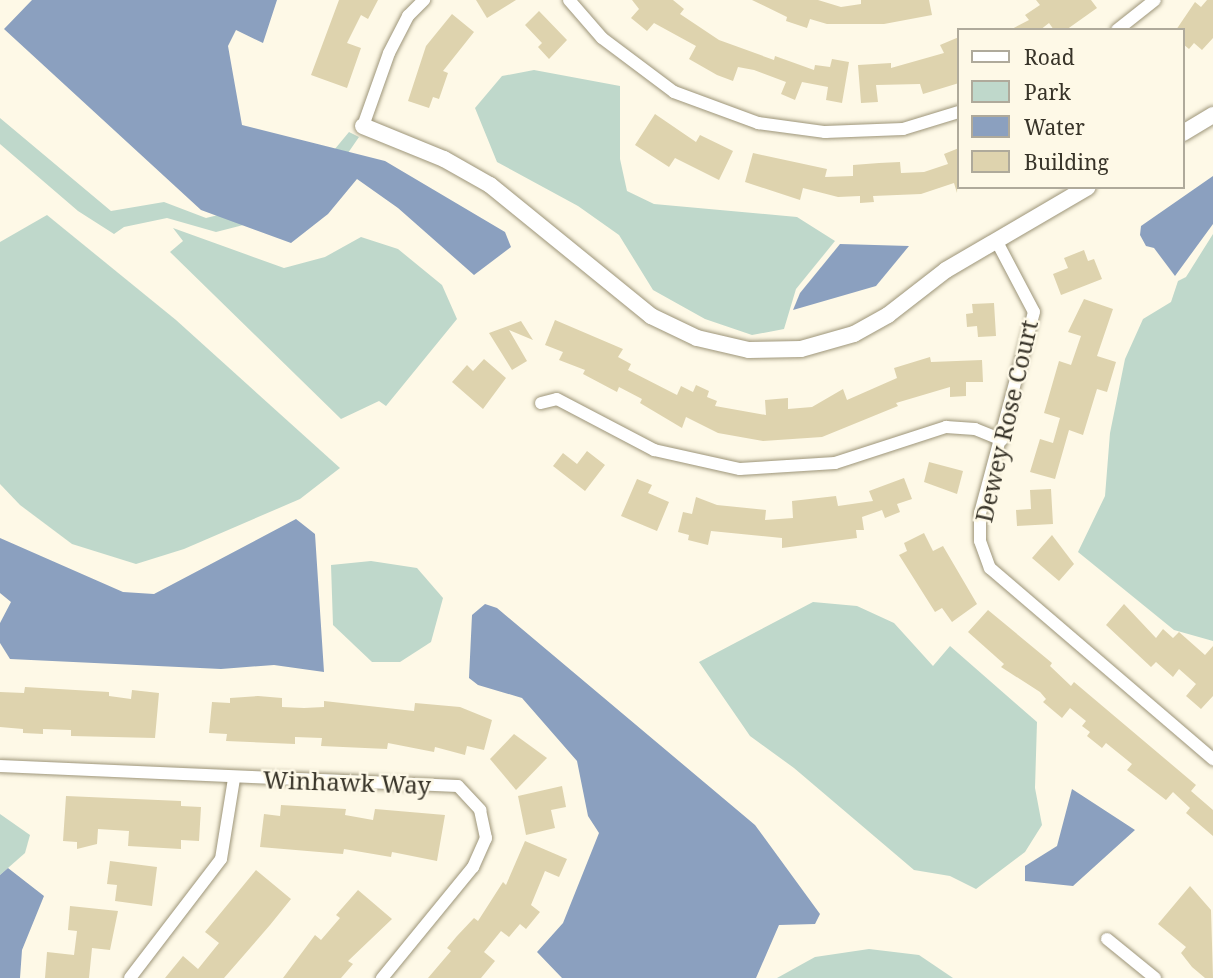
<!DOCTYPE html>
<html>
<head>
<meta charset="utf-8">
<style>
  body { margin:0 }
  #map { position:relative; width:1213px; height:978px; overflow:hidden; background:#fef9e7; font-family:"Noto Serif",serif }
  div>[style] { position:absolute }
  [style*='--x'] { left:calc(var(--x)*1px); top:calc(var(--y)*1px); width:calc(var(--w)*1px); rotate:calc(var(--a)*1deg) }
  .green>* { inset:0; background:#bfd8cb }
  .water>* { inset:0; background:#8ba0bf }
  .building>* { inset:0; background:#ded3ae }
  .roads { filter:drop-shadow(0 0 2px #9d9579) drop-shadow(0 0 2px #9d9579) }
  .minor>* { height:12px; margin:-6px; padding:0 6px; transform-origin:6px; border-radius:6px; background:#fff }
  .tertiary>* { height:16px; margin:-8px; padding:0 8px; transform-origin:8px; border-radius:8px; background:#fff }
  span { translate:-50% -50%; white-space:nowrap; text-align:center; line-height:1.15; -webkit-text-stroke:5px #fef9e7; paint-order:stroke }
  .street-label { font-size:24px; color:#383429 }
  .legend { position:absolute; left:957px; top:28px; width:228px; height:161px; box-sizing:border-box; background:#fef9e7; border:2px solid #afaa9b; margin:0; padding:9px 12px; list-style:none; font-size:21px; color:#383429 }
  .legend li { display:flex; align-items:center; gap:14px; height:35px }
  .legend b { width:35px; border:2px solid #afaa9b }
</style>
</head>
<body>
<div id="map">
  <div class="green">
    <div style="clip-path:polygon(534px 70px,620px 86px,620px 159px,627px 191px,654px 204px,797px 217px,835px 241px,796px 289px,784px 329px,752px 335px,705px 319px,653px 290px,619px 235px,578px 206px,497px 162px,475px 108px,502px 76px)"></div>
    <div style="clip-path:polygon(0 118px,111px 211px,164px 202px,206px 218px,296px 196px,349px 132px,359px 137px,310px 208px,216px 232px,167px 218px,124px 227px,114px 234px,78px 211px,0 144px)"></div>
    <div style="clip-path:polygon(47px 215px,176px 320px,340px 468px,300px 499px,184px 549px,136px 564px,72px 544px,20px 505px,0 484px,0 242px)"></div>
    <div style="clip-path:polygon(173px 228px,284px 268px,325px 257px,361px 237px,398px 249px,442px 285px,457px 319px,386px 406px,379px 401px,341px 419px,170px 252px,183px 241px)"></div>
    <div style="clip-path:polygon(1213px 234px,1213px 641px,1174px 630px,1078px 552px,1105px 496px,1110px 433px,1125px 359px,1143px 319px,1171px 302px,1178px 281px,1186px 277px)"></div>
    <div style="clip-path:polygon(371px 561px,417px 568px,443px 598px,431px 642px,400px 662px,372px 662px,333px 625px,331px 565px)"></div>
    <div style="clip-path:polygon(813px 602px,857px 606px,894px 623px,933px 666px,950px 646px,1037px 722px,1035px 788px,1042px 825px,1025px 852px,976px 889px,950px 876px,914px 870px,794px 768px,750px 736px,699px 662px)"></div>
    <div style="clip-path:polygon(0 814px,30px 835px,25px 853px,0 875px)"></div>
    <div style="clip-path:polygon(869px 949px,919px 955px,953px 978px,777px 978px,815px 957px)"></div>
  </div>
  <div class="water">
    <div style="clip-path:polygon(32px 0,277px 0,263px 43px,236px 30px,228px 46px,242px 125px,385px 161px,505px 232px,511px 247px,474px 275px,398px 208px,357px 179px,328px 214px,291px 243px,201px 210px,4px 29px)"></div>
    <div style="clip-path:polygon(1213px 176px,1213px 224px,1175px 276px,1154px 248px,1146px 246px,1140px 235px,1141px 226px)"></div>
    <div style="clip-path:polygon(840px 244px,909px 246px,876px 286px,793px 310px,800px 293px)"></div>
    <div style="clip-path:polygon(296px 519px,315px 534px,324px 672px,274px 665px,221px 669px,10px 659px,0 643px,0 623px,11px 602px,0 593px,0 538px,123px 592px,154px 594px)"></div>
    <div style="clip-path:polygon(485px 604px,497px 608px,755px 825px,820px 914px,815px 924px,779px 925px,756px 978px,562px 978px,537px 952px,563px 923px,599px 833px,588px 816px,577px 761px,522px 698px,478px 685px,469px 678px,472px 615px)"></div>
    <div style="clip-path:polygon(1072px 789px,1135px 830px,1073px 886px,1025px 881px,1025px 866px,1057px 846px)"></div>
    <div style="clip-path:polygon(8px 868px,44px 896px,22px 950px,20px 978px,0 978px,0 875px)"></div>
  </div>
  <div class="building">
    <div style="clip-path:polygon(339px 0,378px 0,368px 19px,361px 15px,347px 43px,361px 48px,347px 88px,311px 75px)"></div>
    <div style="clip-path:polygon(476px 0,516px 0,487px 18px)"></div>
    <div style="clip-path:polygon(632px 0,673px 0,684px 9px,680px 14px,719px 40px,774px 60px,775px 56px,814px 70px,815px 65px,830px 67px,832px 59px,849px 62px,842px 103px,826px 100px,828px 87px,802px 82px,795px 100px,781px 94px,786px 82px,754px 70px,738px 67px,733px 81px,717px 75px,689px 59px,696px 46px,654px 23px,647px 31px,631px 18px,639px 9px)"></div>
    <div style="clip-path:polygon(752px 0,818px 0,841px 7px,861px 4px,861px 0,929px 0,932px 15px,884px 24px,827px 24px,810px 19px,807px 28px,786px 21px,787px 17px)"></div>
    <div style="clip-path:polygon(1036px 0,1091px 0,1097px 8px,1066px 30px,1054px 30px,1049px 23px,1040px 30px,1010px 30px,1029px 20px,1025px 15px,1040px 5px)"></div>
    <div style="clip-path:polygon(1207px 0,1213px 0,1213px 38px,1202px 50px,1194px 43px,1189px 49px,1183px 44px,1183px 30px,1176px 30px,1195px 2px,1201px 7px)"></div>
    <div style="clip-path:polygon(539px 11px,567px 40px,549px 59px,538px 47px,542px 43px,525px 25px)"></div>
    <div style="clip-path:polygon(452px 14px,474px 32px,443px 71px,448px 73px,439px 99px,433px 97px,429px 108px,408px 101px,426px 46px)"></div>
    <div style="clip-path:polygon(959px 37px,959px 83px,923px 94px,920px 84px,876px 85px,878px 102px,861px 103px,858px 65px,891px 63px,891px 68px,944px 53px,940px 45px)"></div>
    <div style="clip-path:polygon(655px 114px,696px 142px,700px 135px,733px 151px,719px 180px,675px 158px,669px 167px,635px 145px)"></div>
    <div style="clip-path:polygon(959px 148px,957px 193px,954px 183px,921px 194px,873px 196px,874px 202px,860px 203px,860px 196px,838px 197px,803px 188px,800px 200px,745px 182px,753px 153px,827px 169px,825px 177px,853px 176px,853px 165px,879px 163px,900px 162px,901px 173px,924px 172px,948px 164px,944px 154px)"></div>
    <div style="clip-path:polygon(1084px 250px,1088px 261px,1094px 259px,1102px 279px,1061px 295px,1053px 274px,1068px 268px,1064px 258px)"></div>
    <div style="clip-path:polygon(1084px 299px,1113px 309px,1097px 356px,1116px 362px,1107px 392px,1097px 389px,1083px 435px,1069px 430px,1055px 479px,1030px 472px,1040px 439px,1053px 443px,1060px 418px,1044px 413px,1059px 361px,1071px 365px,1081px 336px,1068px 332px)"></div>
    <div style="clip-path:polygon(994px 303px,996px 336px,978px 337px,977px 326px,967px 327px,966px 314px,973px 313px,972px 304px)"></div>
    <div style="clip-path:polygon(555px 320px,623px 349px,618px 357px,631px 364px,628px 370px,677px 395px,681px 386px,693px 392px,696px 385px,709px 391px,707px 397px,717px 401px,715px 406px,766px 415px,765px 400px,788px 398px,788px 409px,812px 407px,843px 389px,847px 400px,897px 378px,894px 368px,930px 357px,931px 362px,982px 360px,983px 382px,966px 382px,966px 396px,950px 397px,950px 387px,896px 403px,898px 406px,822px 437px,763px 441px,718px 433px,686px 417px,682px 428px,640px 403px,642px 399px,619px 387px,617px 392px,583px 374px,585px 370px,559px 360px,563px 352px,545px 345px)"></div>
    <div style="clip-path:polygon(521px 321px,533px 340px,509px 330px,527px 361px,512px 370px,489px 333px)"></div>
    <div style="clip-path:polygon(484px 359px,506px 378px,483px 409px,452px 382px,467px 365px,473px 371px)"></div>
    <div style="clip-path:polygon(587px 451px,605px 465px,585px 491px,553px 466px,563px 453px,577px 464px)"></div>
    <div style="clip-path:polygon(929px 462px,963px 471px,957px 494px,924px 482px)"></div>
    <div style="clip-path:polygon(904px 478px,912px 499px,897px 504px,900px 512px,885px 518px,882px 510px,862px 517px,864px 530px,856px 530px,857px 538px,782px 548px,782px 538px,711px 531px,708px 545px,688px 540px,689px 535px,678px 532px,683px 512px,692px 514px,696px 497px,717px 505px,766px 510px,765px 520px,793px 518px,792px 501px,836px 496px,838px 506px,873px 501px,869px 491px)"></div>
    <div style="clip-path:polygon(637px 479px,652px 485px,648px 493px,669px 502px,657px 531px,621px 516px)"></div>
    <div style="clip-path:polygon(1051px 489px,1053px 524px,1017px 526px,1016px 510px,1031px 509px,1030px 490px)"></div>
    <div style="clip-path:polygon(924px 533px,933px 551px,943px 546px,977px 604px,952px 622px,942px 608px,935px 612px,899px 555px,907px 551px,904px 543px)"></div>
    <div style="clip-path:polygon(1052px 535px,1074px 564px,1059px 581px,1032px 558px)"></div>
    <div style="clip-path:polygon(1124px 604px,1156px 638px,1163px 629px,1173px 638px,1179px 632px,1205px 655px,1213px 646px,1213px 696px,1201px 709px,1186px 696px,1196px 684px,1179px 669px,1173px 677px,1156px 662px,1151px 667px,1106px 625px)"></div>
    <div style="clip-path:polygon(988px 610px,1052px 663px,1050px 666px,1071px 686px,1074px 682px,1196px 785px,1191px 791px,1213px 810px,1213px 836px,1186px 813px,1190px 808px,1173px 792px,1166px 800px,1127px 770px,1132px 764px,1106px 743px,1102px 748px,1087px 736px,1090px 732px,1082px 726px,1086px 721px,1070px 708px,1062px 718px,1043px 702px,1046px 699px,1040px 692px,1001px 667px,1004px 664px,968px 632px)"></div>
    <div style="clip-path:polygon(25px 687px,109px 692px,109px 696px,131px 699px,132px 690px,159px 693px,155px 738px,71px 736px,71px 730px,43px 729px,43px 734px,23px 733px,23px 729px,0 727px,0 692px,24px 693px)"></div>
    <div style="clip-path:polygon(258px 696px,282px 698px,282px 707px,304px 708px,324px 707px,324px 701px,414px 711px,415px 703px,460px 707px,492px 720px,484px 750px,467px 746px,465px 755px,435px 747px,434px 752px,388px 743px,387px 749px,321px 746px,322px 738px,295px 737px,295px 744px,226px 741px,227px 734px,209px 733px,212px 702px,230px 703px,230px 698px)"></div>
    <div style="clip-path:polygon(514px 734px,547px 758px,516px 790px,490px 759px)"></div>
    <div style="clip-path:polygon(562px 786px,566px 807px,551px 810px,555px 828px,526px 835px,518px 796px)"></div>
    <div style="clip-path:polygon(66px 796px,181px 801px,181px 806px,201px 807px,199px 841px,181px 840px,181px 849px,128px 846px,129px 831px,98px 829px,97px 844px,77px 849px,77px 842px,63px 841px)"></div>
    <div style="clip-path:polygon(281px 805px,346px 809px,345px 815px,373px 820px,375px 809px,445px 815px,437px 861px,392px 852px,391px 857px,344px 849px,343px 854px,260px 847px,264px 814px,280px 816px)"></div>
    <div style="clip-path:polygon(525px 841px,567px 859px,559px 877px,545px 871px,531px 905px,540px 912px,526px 929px,520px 924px,509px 937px,501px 931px,484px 952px,495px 961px,481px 978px,428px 978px,451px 951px,447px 948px,457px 936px,474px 918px,478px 921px,503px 882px,506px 885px)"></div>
    <div style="clip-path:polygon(110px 861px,157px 867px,152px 906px,115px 901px,117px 885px,107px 884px)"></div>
    <div style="clip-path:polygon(256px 870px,291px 899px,270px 925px,224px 978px,165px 978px,183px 956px,198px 969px,219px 943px,205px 932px)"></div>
    <div style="clip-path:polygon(1190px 886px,1211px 910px,1213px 978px,1205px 978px,1192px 967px,1181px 953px,1186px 947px,1158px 924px)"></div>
    <div style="clip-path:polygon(358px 890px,392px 919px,348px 961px,353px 964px,341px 978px,283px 978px,315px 935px,321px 940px,340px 918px,336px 915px)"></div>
    <div style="clip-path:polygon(70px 906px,118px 911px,110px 950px,92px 948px,89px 978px,45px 978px,47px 952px,74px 955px,77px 931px,68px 930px)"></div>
  </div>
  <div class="roads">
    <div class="minor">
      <div style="--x:569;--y:0;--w:50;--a:49"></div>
      <div style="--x:602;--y:38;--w:90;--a:36.9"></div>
      <div style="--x:674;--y:92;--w:90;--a:20.3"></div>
      <div style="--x:758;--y:123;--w:68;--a:7.7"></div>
      <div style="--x:825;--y:132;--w:78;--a:-2.2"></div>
      <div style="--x:903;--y:129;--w:59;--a:-16.9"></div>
      <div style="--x:1117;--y:30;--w:48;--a:-38.3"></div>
      <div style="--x:363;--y:126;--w:77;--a:-70.4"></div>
      <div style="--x:389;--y:53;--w:42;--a:-62.8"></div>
      <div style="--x:408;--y:16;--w:23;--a:-45"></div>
      <div style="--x:996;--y:240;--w:81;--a:62.2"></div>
      <div style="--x:1034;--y:312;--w:208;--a:105"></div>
      <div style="--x:980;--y:513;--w:28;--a:90"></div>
      <div style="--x:980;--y:541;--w:29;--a:70"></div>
      <div style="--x:990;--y:568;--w:294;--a:40.6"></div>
      <div style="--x:541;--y:403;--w:16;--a:-14"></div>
      <div style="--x:557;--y:399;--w:110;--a:27.7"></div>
      <div style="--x:654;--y:450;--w:88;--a:12.5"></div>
      <div style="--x:740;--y:469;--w:95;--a:-3.6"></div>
      <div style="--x:835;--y:463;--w:117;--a:-18"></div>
      <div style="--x:946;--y:427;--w:29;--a:4"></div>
      <div style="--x:975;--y:429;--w:29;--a:22"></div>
      <div style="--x:0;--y:766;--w:458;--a:2.5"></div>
      <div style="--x:458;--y:786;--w:33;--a:47"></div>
      <div style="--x:480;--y:810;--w:29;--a:78"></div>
      <div style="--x:486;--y:838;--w:32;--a:114"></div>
      <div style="--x:473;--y:867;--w:144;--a:129.3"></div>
      <div style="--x:1107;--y:939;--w:62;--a:39.1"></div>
      <div style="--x:130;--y:978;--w:150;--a:-52.6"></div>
      <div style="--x:221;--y:859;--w:81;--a:-80.8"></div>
    </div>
    <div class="tertiary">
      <div style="--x:363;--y:126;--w:87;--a:22.2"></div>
      <div style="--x:444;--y:159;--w:53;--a:29.5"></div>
      <div style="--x:490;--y:185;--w:208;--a:39.1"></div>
      <div style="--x:651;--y:316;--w:51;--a:25.6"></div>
      <div style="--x:697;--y:338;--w:53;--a:13"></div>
      <div style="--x:749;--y:350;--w:52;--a:-1.1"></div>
      <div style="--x:801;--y:349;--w:55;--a:-15.8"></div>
      <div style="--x:854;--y:334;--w:39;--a:-29"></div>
      <div style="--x:888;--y:315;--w:73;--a:-37.8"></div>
      <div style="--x:946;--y:270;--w:164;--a:-30.3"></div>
      <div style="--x:1183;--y:133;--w:35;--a:-31"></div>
    </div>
  </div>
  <div class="street-label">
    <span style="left:1006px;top:421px;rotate:-77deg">Dewey Rose Court</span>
    <span style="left:347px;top:782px;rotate:2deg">Winhawk Way</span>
  </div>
  <ul class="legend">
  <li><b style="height:9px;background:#fff"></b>Road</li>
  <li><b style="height:19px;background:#bfd8cb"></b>Park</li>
  <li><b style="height:19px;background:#8ba0bf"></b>Water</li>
  <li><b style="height:19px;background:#ded3ae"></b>Building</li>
  </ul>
</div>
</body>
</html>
